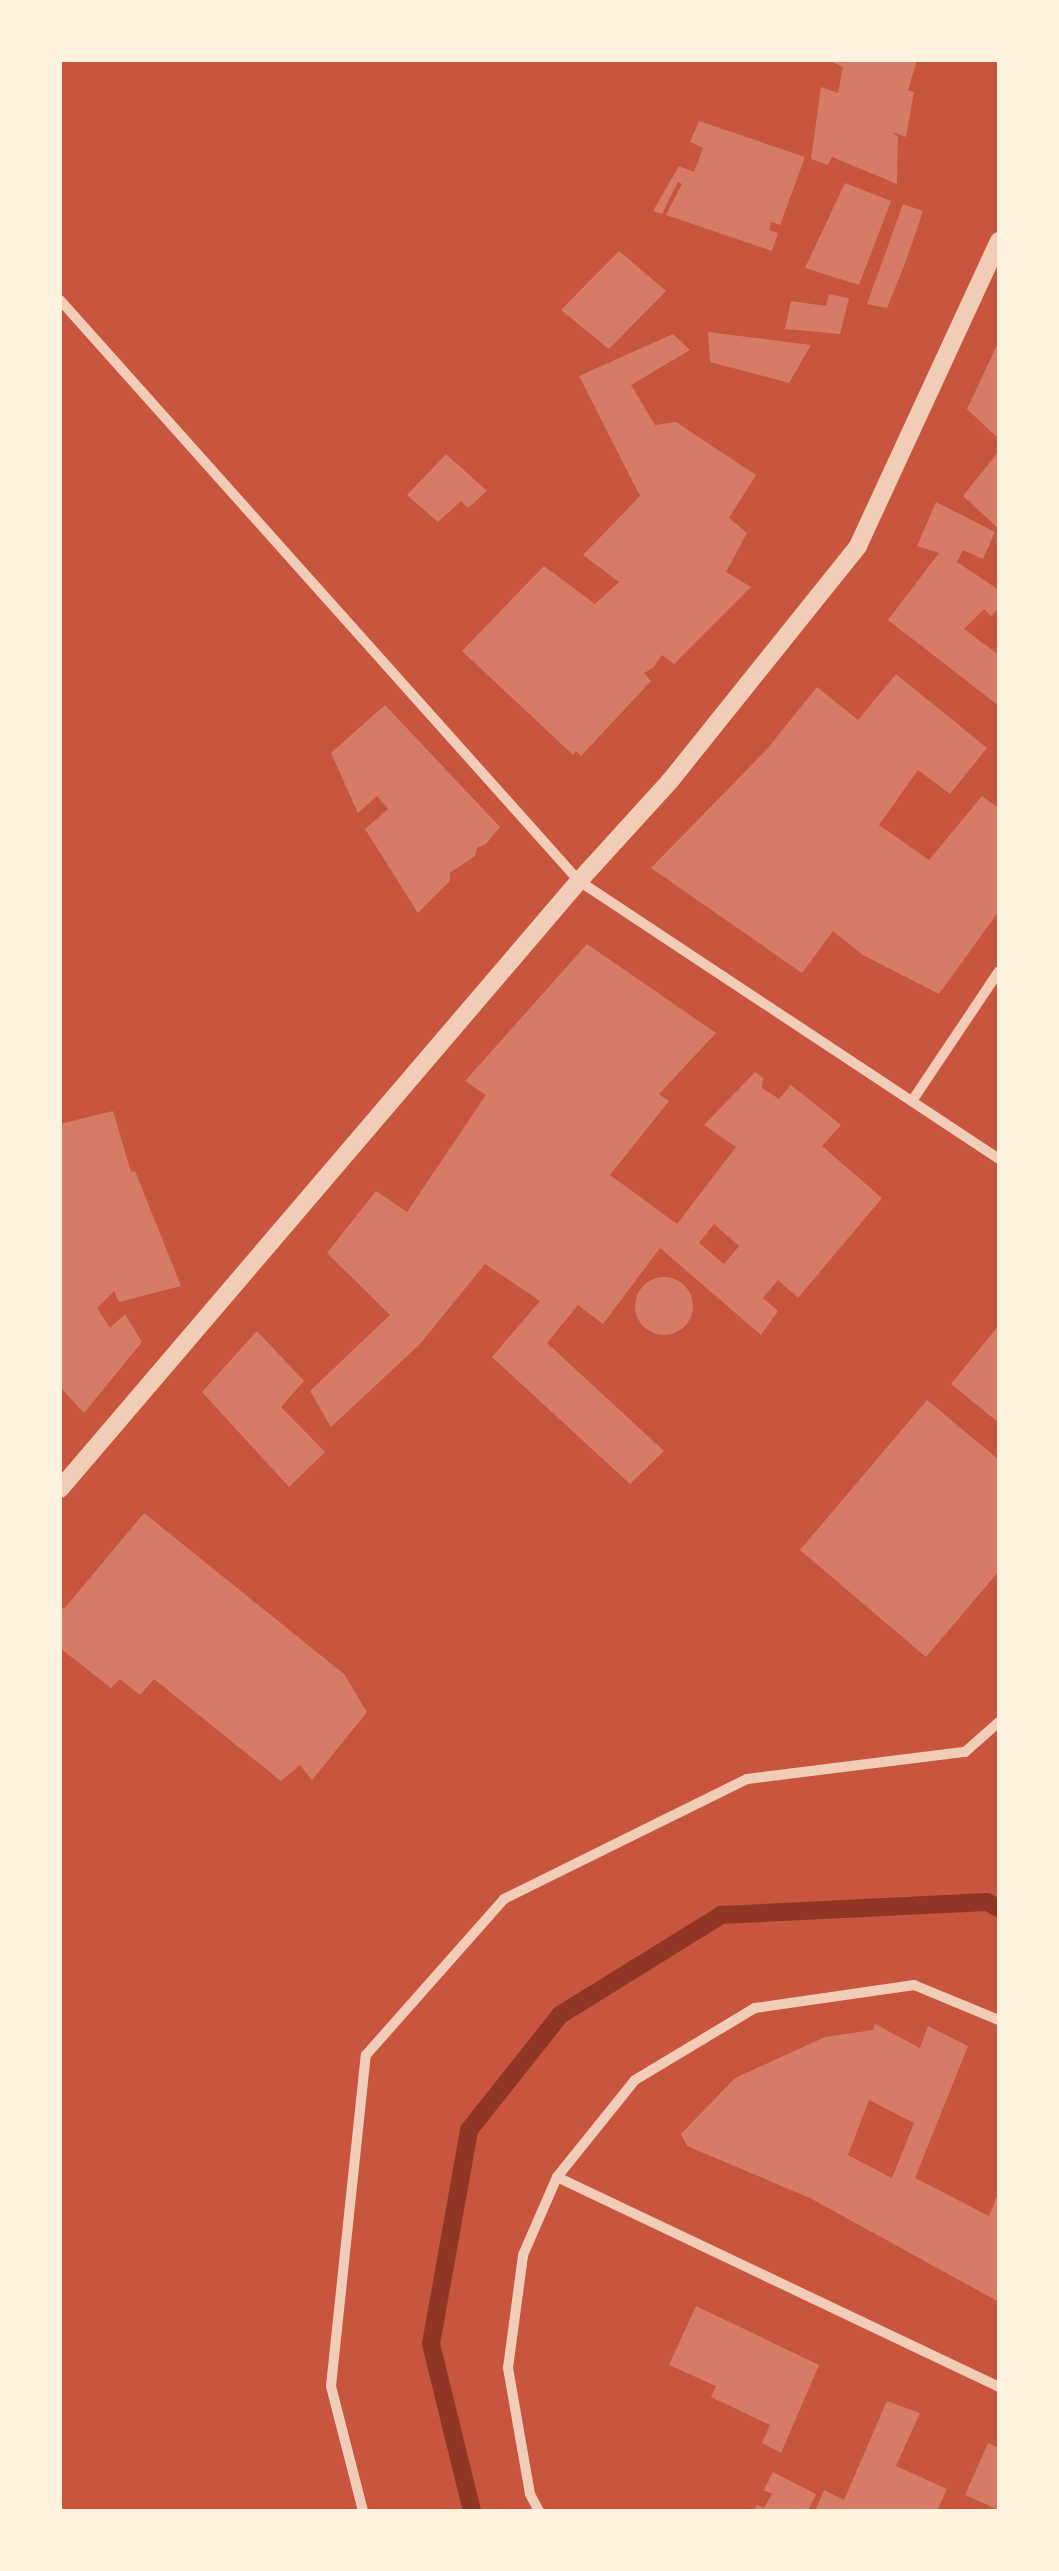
<!DOCTYPE html>
<html>
<head>
<meta charset="utf-8">
<style>
  body { margin:0 }
  #map { position:relative; width:1059px; height:2571px; overflow:hidden; background:#c8553d; font-family:"Source Serif 4",serif }
  div>[style] { position:absolute }
  [style*='--x'] { left:calc(var(--x)*1px); top:calc(var(--y)*1px); width:calc(var(--w)*1px); rotate:calc(var(--a)*1deg) }
  .stream>* { height:18px; margin:-9px; padding:0 9px; transform-origin:9px; border-radius:9px; background:#8f3625 }
  .building>* { inset:0; background:#d67c66 }
  .round { border-radius:50% }
  .minor>* { height:10px; margin:-5px; padding:0 5px; transform-origin:5px; border-radius:5px; background:#f1ccb7 }
  .tertiary>* { height:18px; margin:-9px; padding:0 9px; transform-origin:9px; border-radius:9px; background:#f1ccb7 }
  span { translate:-50% -50%; white-space:nowrap; text-align:center; line-height:1.15; -webkit-text-stroke:10px #fff3e0; paint-order:stroke }
  .frame { position:absolute; inset:0; border:62px solid #fff3e0; pointer-events:none }
</style>
</head>
<body>
<div id="map">
  <div class="stream">
    <div style="--x:472;--y:2511;--w:172;--a:-103.8"></div>
    <div style="--x:431;--y:2344;--w:217;--a:-79.9"></div>
    <div style="--x:469;--y:2130;--w:147;--a:-51.6"></div>
    <div style="--x:560;--y:2015;--w:190;--a:-31.8"></div>
    <div style="--x:721;--y:1915;--w:266;--a:-2.8"></div>
    <div style="--x:987;--y:1902;--w:13;--a:27"></div>
  </div>
  <div class="building">
    <div style="clip-path:polygon(828px 60px,917px 60px,908px 90px,914px 92px,906px 137px,892px 132px,898px 137px,897px 184px,832px 157px,828px 165px,811px 159px,821px 87px,838px 93px,843px 67px)"></div>
    <div style="clip-path:polygon(699px 121px,805px 157px,780px 225px,771px 222px,769px 230px,778px 233px,772px 251px,666px 215px,682px 184px,678px 182px,662px 214px,653px 211px,679px 166px,694px 172px,703px 148px,690px 142px)"></div>
    <div style="clip-path:polygon(845px 183px,891px 201px,859px 285px,805px 268px)"></div>
    <div style="clip-path:polygon(903px 204px,923px 211px,906px 261px,887px 308px,867px 304px)"></div>
    <div style="clip-path:polygon(619px 251px,666px 291px,609px 349px,561px 310px)"></div>
    <div style="clip-path:polygon(829px 294px,849px 298px,840px 334px,785px 329px,791px 301px,826px 306px)"></div>
    <div style="clip-path:polygon(708px 332px,811px 345px,789px 383px,710px 362px)"></div>
    <div style="clip-path:polygon(673px 334px,690px 350px,631px 385px,655px 425px,676px 422px,756px 475px,729px 518px,747px 533px,726px 572px,751px 587px,674px 664px,662px 655px,653px 668px,644px 673px,651px 681px,581px 756px,576px 751px,573px 755px,462px 651px,544px 566px,595px 604px,619px 582px,583px 555px,640px 496px,579px 376px)"></div>
    <div style="clip-path:polygon(999px 341px,999px 439px,967px 409px)"></div>
    <div style="clip-path:polygon(999px 451px,999px 529px,963px 496px)"></div>
    <div style="clip-path:polygon(446px 454px,487px 491px,468px 508px,461px 501px,438px 522px,407px 495px)"></div>
    <div style="clip-path:polygon(936px 502px,995px 532px,983px 559px,963px 550px,957px 562px,999px 590px,999px 608px,991px 616px,984px 609px,964px 629px,999px 655px,999px 706px,888px 620px,939px 553px,917px 546px)"></div>
    <div style="clip-path:polygon(896px 674px,987px 748px,950px 794px,918px 770px,879px 825px,929px 860px,982px 796px,999px 808px,999px 911px,939px 994px,863px 955px,833px 931px,802px 973px,651px 868px,767px 749px,817px 687px,858px 720px)"></div>
    <div style="clip-path:polygon(385px 705px,500px 827px,486px 844px,477px 848px,475px 856px,450px 873px,450px 881px,418px 913px,365px 829px,388px 809px,377px 796px,358px 813px,331px 753px)"></div>
    <div style="clip-path:polygon(evenodd,587px 944px,716px 1033px,659px 1094px,669px 1101px,610px 1175px,677px 1224px,736px 1147px,704px 1125px,755px 1072px,763px 1078px,762px 1088px,779px 1099px,791px 1085px,841px 1125px,822px 1146px,882px 1198px,798px 1298px,778px 1280px,763px 1298px,778px 1311px,761px 1335px,660px 1248px,603px 1324px,578px 1305px,547px 1343px,664px 1451px,630px 1484px,492px 1357px,540px 1301px,485px 1264px,420px 1344px,331px 1427px,310px 1391px,390px 1315px,327px 1253px,376px 1191px,407px 1212px,486px 1095px,465px 1081px,587px 944px,714px 1224px,739px 1246px,724px 1264px,699px 1243px,714px 1224px)"></div>
    <div style="clip-path:polygon(113px 1111px,131px 1172px,135px 1171px,181px 1286px,119px 1302px,114px 1291px,97px 1308px,110px 1328px,125px 1314px,142px 1342px,84px 1413px,60px 1387px,60px 1124px)"></div>
    <div class="round" style="left:635px;top:1277px;width:58px;height:58px"></div>
    <div style="clip-path:polygon(999px 1325px,999px 1423px,951px 1384px)"></div>
    <div style="clip-path:polygon(257px 1331px,304px 1381px,281px 1407px,325px 1452px,289px 1487px,202px 1392px)"></div>
    <div style="clip-path:polygon(927px 1400px,999px 1460px,999px 1571px,926px 1657px,800px 1550px)"></div>
    <div style="clip-path:polygon(144px 1513px,344px 1674px,367px 1712px,312px 1780px,300px 1765px,281px 1781px,154px 1679px,140px 1695px,120px 1679px,111px 1688px,60px 1648px,60px 1604px,64px 1609px)"></div>
    <div style="clip-path:polygon(evenodd,875px 2024px,920px 2048px,928px 2026px,968px 2046px,915px 2178px,989px 2216px,999px 2191px,999px 2302px,810px 2198px,687px 2146px,681px 2134px,735px 2078px,825px 2037px,873px 2030px,875px 2024px,869px 2100px,914px 2123px,892px 2178px,848px 2155px,869px 2100px)"></div>
    <div style="clip-path:polygon(696px 2306px,819px 2365px,781px 2453px,762px 2443px,770px 2425px,711px 2397px,716px 2386px,669px 2365px)"></div>
    <div style="clip-path:polygon(887px 2401px,920px 2413px,896px 2466px,947px 2489px,937px 2511px,815px 2511px,824px 2490px,844px 2500px)"></div>
    <div style="clip-path:polygon(988px 2443px,999px 2448px,999px 2510px,965px 2495px)"></div>
    <div style="clip-path:polygon(773px 2472px,816px 2494px,808px 2511px,754px 2511px,757px 2505px,764px 2508px,772px 2494px,764px 2490px)"></div>
  </div>
  <div class="minor">
    <div style="--x:60;--y:300;--w:779;--a:48.23"></div>
    <div style="--x:579;--y:881;--w:504;--a:33.5"></div>
    <div style="--x:912;--y:1101;--w:156;--a:-56.2"></div>
    <div style="--x:557;--y:2177;--w:489;--a:25.4"></div>
    <div style="--x:363;--y:2511;--w:129;--a:-104.4"></div>
    <div style="--x:331;--y:2386;--w:333;--a:-84"></div>
    <div style="--x:366;--y:2055;--w:208;--a:-48.5"></div>
    <div style="--x:504;--y:1899;--w:271;--a:-26.3"></div>
    <div style="--x:747;--y:1779;--w:220;--a:-7.1"></div>
    <div style="--x:965;--y:1752;--w:45;--a:-41.4"></div>
    <div style="--x:539;--y:2511;--w:19;--a:-118"></div>
    <div style="--x:530;--y:2494;--w:128;--a:-99.9"></div>
    <div style="--x:508;--y:2368;--w:114;--a:-82.4"></div>
    <div style="--x:523;--y:2255;--w:85;--a:-66.4"></div>
    <div style="--x:557;--y:2177;--w:124;--a:-51.2"></div>
    <div style="--x:635;--y:2080;--w:140;--a:-31"></div>
    <div style="--x:755;--y:2008;--w:161;--a:-8.2"></div>
    <div style="--x:914;--y:1985;--w:92;--a:22.4"></div>
  </div>
  <div class="tertiary">
    <div style="--x:60;--y:1489;--w:799;--a:-49.52"></div>
    <div style="--x:579;--y:881;--w:135;--a:-47.7"></div>
    <div style="--x:670;--y:781;--w:301;--a:-51.3"></div>
    <div style="--x:858;--y:546;--w:336;--a:-65.2"></div>
  </div>
  <div class="frame"></div>
</div>
</body>
</html>
